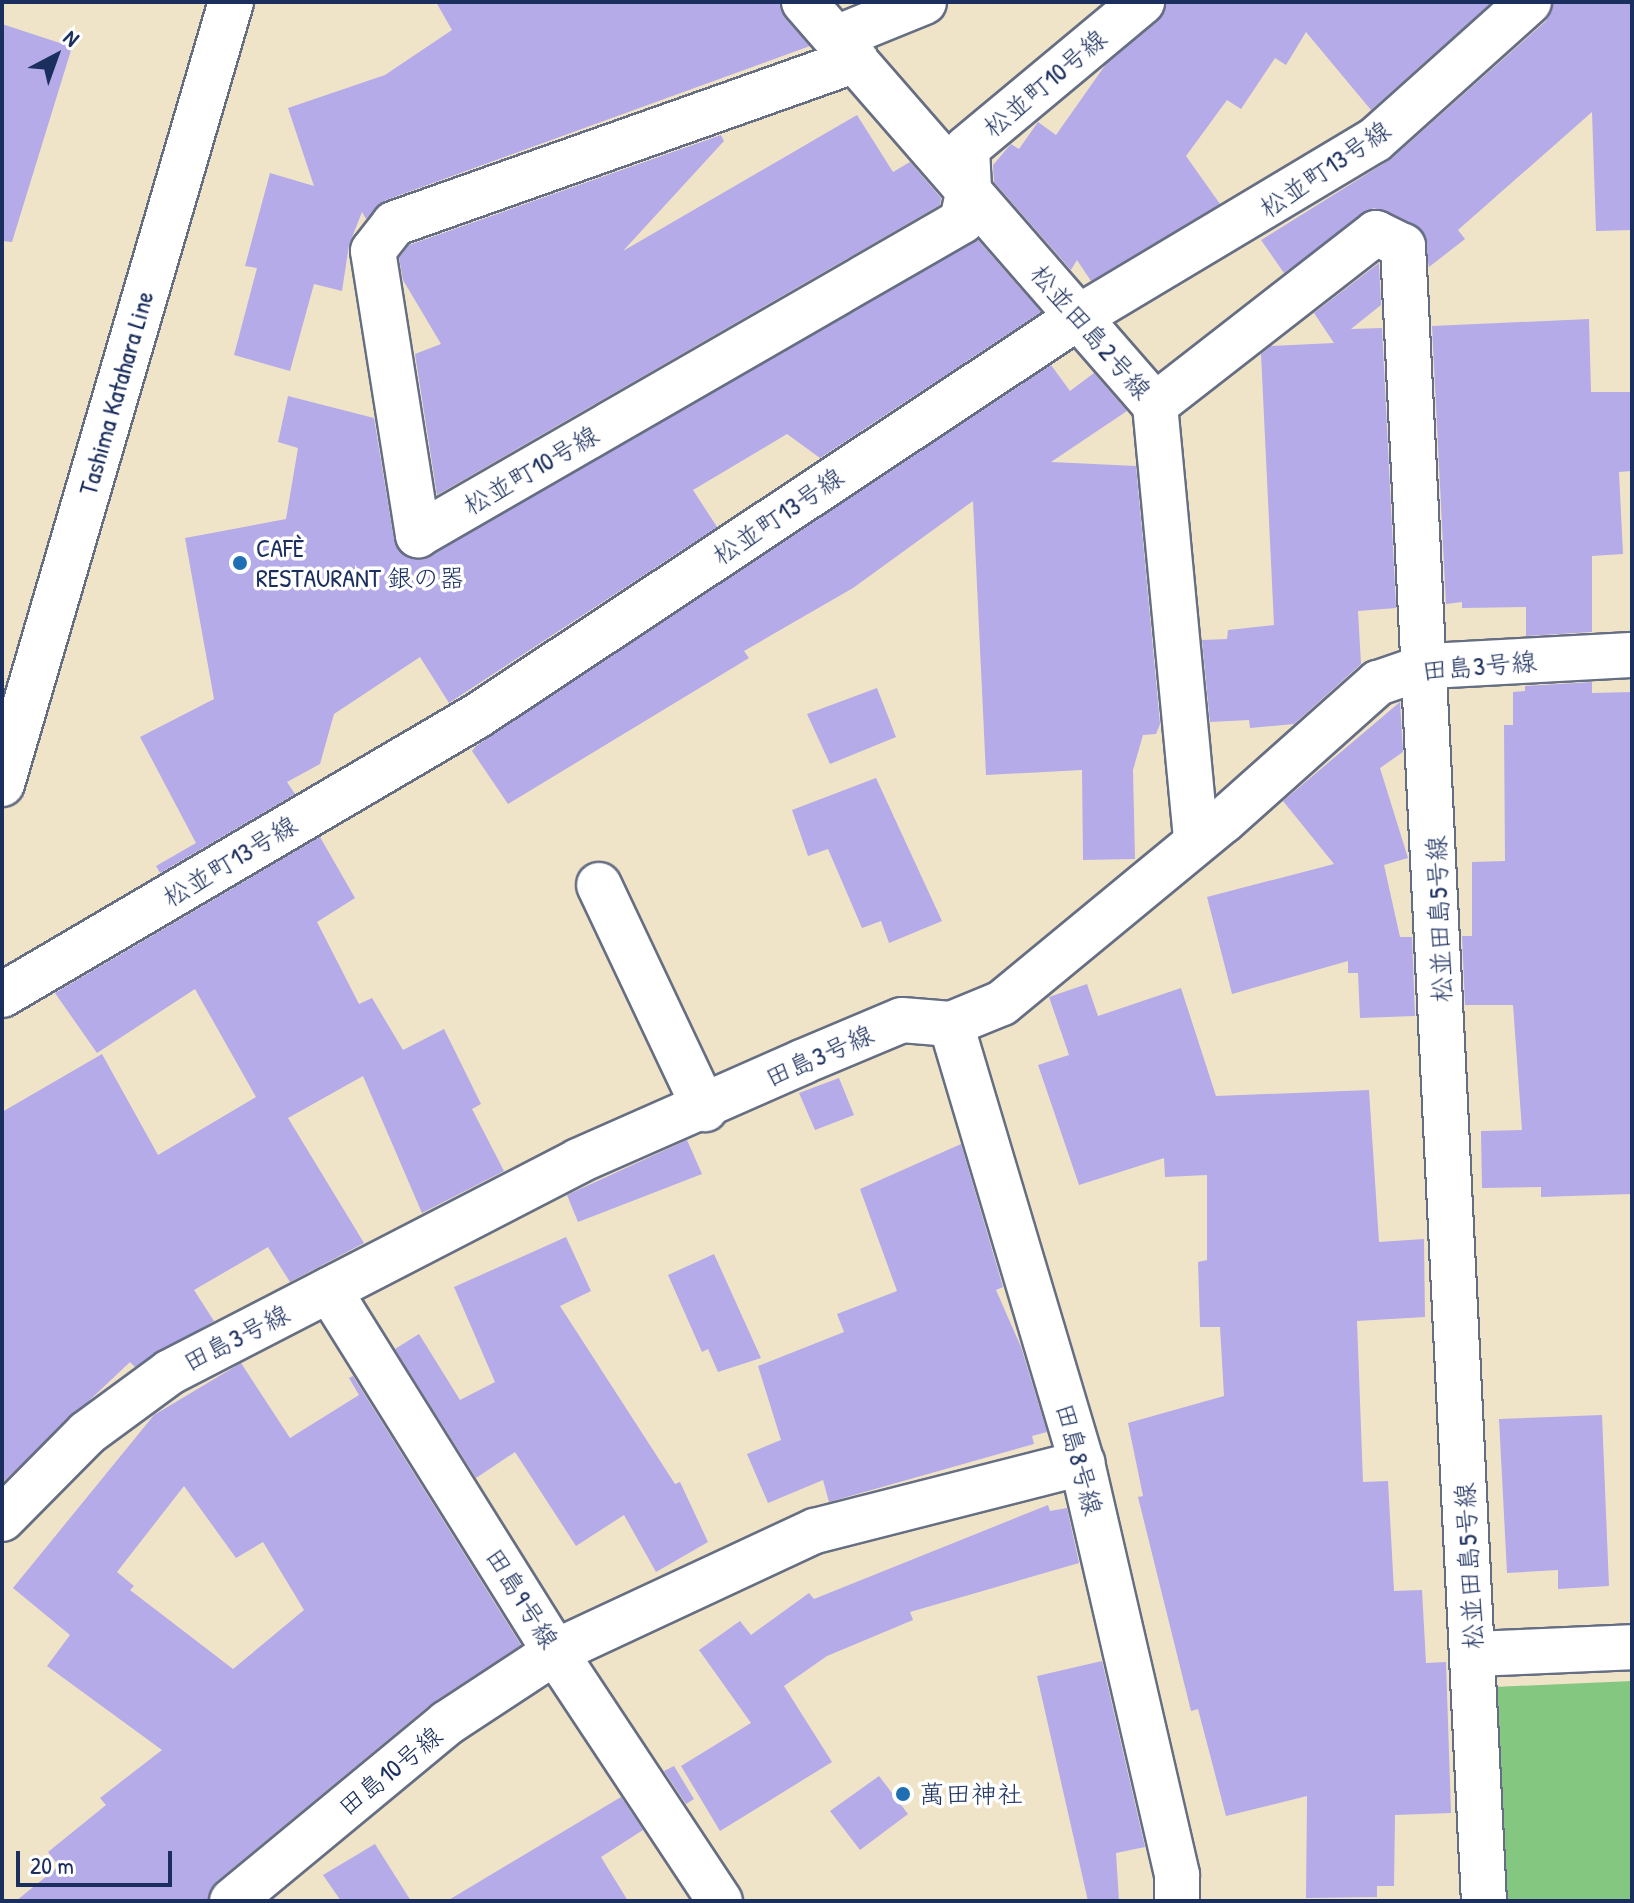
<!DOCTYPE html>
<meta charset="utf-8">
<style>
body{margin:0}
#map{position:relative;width:1634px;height:1903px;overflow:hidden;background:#f0e4c8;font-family:"Patrick Hand","Klee One",sans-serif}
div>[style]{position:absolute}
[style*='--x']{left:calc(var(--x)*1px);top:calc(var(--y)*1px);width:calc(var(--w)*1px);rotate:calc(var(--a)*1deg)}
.green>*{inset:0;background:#84c780}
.building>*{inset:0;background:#b4abe8}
.roads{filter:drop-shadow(2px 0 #666e83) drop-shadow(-2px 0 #666e83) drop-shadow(0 2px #666e83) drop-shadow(0 -2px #666e83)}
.minor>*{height:44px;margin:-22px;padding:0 22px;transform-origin:22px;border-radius:22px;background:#fff}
.secondary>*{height:44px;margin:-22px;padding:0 22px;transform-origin:22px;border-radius:22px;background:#fff}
.dots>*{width:22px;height:22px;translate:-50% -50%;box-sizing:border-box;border:4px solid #fff;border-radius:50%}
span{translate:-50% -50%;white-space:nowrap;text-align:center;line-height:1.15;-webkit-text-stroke:7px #fff;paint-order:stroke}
.street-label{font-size:26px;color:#1b2f5e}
.poi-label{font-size:26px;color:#1b2f5e}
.left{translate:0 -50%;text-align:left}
.frame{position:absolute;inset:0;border:4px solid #1b2f5e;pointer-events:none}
.north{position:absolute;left:16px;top:16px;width:80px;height:80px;-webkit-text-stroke:6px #fff;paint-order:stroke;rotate:41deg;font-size:22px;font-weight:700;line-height:32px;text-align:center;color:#1b2f5e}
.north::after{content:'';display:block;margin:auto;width:28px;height:36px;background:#1b2f5e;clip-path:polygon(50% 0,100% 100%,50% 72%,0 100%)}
.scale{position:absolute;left:16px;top:1851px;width:156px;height:36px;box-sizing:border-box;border:4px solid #1b2f5e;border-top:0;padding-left:10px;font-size:24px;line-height:28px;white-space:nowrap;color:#1b2f5e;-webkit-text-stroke:6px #fff;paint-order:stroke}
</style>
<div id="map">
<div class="green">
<i style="clip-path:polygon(1632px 1681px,1632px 1901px,1504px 1901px,1494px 1687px)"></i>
</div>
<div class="building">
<i style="clip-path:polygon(436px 2px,780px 2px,785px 18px,810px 46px,386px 200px,366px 219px,362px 212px,349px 245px,342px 291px,314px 284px,290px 371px,234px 355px,257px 268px,245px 266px,270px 173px,314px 186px,288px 108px,385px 75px,452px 30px)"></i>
<i style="clip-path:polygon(1166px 2px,1492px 2px,1371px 110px,1306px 32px,1286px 65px,1275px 58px,1241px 109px,1227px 100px,1186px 156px,1220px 204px,1091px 281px,1077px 260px,1071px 270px,994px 182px,993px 165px,1011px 144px,1019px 149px,1038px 122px,1056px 135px,1106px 64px,1158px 21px)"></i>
<i style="clip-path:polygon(1553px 2px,1632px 2px,1632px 230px,1596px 231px,1592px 112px,1458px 230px,1465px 239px,1429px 267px,1423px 232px,1374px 208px,1284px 273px,1261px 240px,1391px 159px,1546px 21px)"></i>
<i style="clip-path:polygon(2px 24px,72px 47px,12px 242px,2px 241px)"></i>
<i style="clip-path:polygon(857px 115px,893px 172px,910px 162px,941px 198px,940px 205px,437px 495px,415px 354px,441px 344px,403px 280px,399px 258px,409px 245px,721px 135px,724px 141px,623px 251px)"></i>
<i style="clip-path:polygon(978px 240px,1041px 312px,820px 458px,787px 434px,693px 490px,717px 527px,449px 703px,420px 657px,334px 714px,320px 764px,287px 782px,295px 794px,160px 873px,156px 866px,196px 843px,140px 737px,214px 699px,185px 538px,286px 519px,298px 448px,278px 442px,288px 396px,374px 418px,394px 540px,407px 557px,420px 560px)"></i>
<i style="clip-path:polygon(1379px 263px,1381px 305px,1351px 329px,1382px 328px,1396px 608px,1358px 611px,1361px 664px,1294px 724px,1250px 728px,1249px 720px,1210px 722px,1202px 640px,1227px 639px,1228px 630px,1274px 625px,1261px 354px,1271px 346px,1334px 343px,1314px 313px)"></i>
<i style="clip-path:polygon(1589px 319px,1591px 392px,1632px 392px,1632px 471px,1619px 472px,1623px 554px,1592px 556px,1592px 632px,1526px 636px,1526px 607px,1462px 608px,1462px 602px,1446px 604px,1432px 326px)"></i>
<i style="clip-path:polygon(1051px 365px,1070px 391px,1094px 373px,1127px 411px,1051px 462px,1136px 466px,1160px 724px,1156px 734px,1143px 735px,1133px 770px,1135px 859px,1083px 860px,1082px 770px,986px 775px,973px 501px,853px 588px,744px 651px,749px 658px,508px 804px,472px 751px,476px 746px)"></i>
<i style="clip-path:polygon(1592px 682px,1592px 693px,1632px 692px,1632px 1194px,1541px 1197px,1541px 1187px,1482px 1188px,1481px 1131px,1522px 1130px,1513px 1005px,1465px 1005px,1462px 936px,1472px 936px,1472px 862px,1505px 861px,1504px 725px,1513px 725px,1513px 692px,1525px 691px,1525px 686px)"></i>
<i style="clip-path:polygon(877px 688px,896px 737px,830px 764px,807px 714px)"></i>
<i style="clip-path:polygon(1400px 702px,1403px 752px,1380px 768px,1408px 858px,1384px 865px,1400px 937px,1412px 937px,1415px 1016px,1360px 1018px,1358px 973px,1348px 973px,1348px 961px,1232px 994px,1207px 897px,1334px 864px,1283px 801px)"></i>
<i style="clip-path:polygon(876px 778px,942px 921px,889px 943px,881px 921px,862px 928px,828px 849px,808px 856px,792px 810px)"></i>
<i style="clip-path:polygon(320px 837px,355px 898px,317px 922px,359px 1004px,372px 998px,403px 1050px,444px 1029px,481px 1104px,472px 1109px,504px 1171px,422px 1213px,363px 1076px,288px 1118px,364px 1243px,290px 1282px,268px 1247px,194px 1290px,214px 1321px,135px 1367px,130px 1362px,2px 1483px,2px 1112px,102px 1054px,158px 1155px,256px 1097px,195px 989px,97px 1053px,55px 993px)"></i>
<i style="clip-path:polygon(1087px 984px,1098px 1016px,1181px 988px,1216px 1096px,1369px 1090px,1379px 1242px,1424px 1239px,1425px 1317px,1357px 1321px,1363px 1482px,1388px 1481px,1394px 1591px,1422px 1590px,1426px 1663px,1446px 1662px,1451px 1813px,1395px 1815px,1394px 1886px,1377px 1886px,1377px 1897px,1306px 1898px,1307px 1796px,1226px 1816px,1198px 1709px,1191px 1711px,1138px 1497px,1143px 1496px,1128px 1423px,1224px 1396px,1220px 1327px,1200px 1327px,1198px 1262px,1207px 1260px,1207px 1175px,1165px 1177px,1164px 1158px,1079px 1185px,1038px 1065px,1069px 1055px,1049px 997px)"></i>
<i style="clip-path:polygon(839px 1078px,854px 1115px,815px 1130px,799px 1093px)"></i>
<i style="clip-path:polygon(687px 1140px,702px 1174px,578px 1222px,567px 1195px)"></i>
<i style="clip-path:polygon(961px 1144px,1003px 1287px,996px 1290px,1021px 1347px,1047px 1432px,1032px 1436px,1034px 1444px,829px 1502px,823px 1480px,768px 1503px,747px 1454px,781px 1440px,758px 1366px,844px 1332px,837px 1314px,897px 1291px,860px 1189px)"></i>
<i style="clip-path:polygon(566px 1237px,591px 1291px,560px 1306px,675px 1484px,680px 1482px,708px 1542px,656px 1572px,624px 1515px,576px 1546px,515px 1452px,476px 1478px,395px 1349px,419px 1334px,460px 1400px,495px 1382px,454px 1287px)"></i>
<i style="clip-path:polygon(714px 1254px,761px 1358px,718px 1372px,708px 1349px,702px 1352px,668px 1275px)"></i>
<i style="clip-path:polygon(evenodd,241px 1363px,290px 1438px,359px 1395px,349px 1378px,353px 1376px,521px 1645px,431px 1704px,216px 1882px,208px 1901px,16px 1901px,59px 1866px,48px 1852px,106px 1805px,100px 1798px,162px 1750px,47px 1666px,70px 1635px,13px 1588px,154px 1415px,241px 1363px,184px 1486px,236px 1558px,263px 1542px,304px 1610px,233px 1669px,130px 1590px,134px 1586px,117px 1572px,184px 1486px)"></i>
<i style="clip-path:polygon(1602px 1415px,1609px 1586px,1558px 1589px,1558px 1570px,1507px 1573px,1499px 1419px)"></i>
<i style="clip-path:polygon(1048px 1505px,1050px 1511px,1067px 1508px,1079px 1563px,910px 1612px,913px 1620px,827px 1656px,784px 1686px,832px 1762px,720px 1831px,681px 1766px,751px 1723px,699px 1650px,740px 1621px,751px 1635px,809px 1593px,814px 1599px)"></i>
<i style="clip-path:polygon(1102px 1661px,1145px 1847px,1116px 1853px,1119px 1901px,1088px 1901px,1037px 1676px)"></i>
<i style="clip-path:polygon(674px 1766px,694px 1799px,686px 1804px,664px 1771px)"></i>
<i style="clip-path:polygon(879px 1776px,908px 1814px,860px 1850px,830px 1811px)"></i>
<i style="clip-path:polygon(621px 1797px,643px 1830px,601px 1857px,628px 1901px,447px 1901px)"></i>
<i style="clip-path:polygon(375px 1844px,411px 1901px,341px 1901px,323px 1875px)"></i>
</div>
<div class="roads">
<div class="minor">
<i style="--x:804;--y:2;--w:534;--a:48.95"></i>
<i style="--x:1155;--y:405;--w:438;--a:84.6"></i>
<i style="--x:836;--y:38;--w:95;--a:-22.2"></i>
<i style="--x:856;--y:60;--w:490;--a:160.5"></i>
<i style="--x:394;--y:224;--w:34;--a:128"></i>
<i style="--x:373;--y:251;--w:288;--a:81"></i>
<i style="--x:418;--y:535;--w:628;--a:-29.99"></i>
<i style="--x:962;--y:221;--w:33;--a:-78"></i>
<i style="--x:969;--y:189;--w:41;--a:-92.8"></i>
<i style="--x:967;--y:148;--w:228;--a:-39.8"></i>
<i style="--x:1155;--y:405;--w:280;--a:-37.9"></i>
<i style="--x:1376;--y:233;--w:30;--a:26"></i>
<i style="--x:1403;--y:246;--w:1657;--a:87.2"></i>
<i style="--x:599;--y:885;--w:248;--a:64.7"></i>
<i style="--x:2;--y:995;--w:551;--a:-30.43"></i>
<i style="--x:477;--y:716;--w:720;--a:-33.56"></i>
<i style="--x:1077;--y:318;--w:347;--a:-30.9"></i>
<i style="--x:1375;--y:140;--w:207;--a:-41.9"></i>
<i style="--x:951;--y:1024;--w:458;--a:73.4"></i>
<i style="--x:1082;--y:1463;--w:423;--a:77"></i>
<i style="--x:1177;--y:1875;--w:26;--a:90"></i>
<i style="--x:329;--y:1290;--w:427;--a:58"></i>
<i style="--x:555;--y:1652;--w:299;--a:56.5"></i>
<i style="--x:2;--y:1519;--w:121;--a:-45.3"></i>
<i style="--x:87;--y:1433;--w:103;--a:-36.3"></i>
<i style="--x:170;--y:1372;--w:459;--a:-27.3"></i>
<i style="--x:578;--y:1161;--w:245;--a:-23.8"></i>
<i style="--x:802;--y:1062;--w:108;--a:-22.8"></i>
<i style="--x:902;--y:1020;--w:49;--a:4.7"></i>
<i style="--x:951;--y:1024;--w:55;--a:-22.4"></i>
<i style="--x:1002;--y:1003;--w:286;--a:-39.5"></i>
<i style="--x:1223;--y:821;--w:208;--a:-41.7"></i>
<i style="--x:1378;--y:683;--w:53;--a:-18.8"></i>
<i style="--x:1428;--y:666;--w:204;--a:-3.1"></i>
<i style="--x:1474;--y:1654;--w:158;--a:-2.5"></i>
<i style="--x:232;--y:1901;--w:279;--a:-39.6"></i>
<i style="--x:447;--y:1723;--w:129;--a:-33.3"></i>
<i style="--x:555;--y:1652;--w:287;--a:-25"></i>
<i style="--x:815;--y:1531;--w:276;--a:-14.3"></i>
</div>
<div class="secondary">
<i style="--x:2;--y:784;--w:815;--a:-73.68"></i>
</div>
</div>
<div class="dots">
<i style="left:240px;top:563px;background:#1f6fb2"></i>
<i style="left:903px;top:1794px;background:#1f6fb2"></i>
</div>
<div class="street-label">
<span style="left:1045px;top:83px;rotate:-40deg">松並町10号線</span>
<span style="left:1325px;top:169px;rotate:-34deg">松並町13号線</span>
<span style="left:1091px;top:332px;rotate:49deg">松並田島2号線</span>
<span style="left:116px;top:393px;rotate:-74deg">Tashima Katahara Line</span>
<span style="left:531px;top:470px;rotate:-30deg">松並町10号線</span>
<span style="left:778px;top:516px;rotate:-34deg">松並町13号線</span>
<span style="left:1479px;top:666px;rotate:-5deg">田島3号線</span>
<span style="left:230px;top:861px;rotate:-31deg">松並町13号線</span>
<span style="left:1439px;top:919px;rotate:-92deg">松並田島5号線</span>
<span style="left:819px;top:1056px;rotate:-24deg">田島3号線</span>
<span style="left:236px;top:1338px;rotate:-27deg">田島3号線</span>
<span style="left:1079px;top:1459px;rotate:75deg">田島8号線</span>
<span style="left:1469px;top:1566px;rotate:-93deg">松並田島5号線</span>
<span style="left:522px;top:1598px;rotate:58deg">田島9号線</span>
<span style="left:390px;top:1771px;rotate:-39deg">田島10号線</span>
</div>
<div class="poi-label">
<span class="left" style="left:256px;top:563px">CAFÈ<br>RESTAURANT 銀の器</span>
<span class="left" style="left:919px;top:1794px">萬田神社</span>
</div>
<div class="frame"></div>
<div class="north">N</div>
<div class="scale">20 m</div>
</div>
